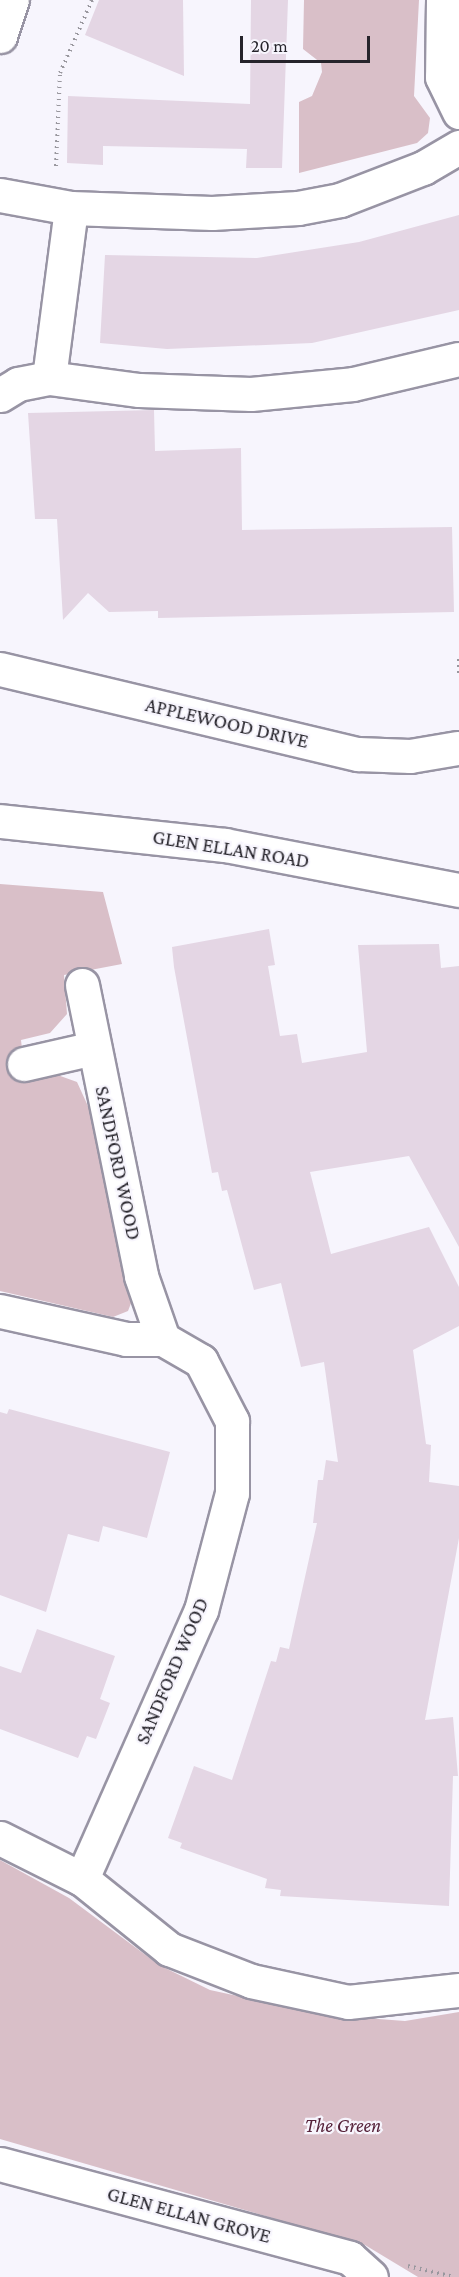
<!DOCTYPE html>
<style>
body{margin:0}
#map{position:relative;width:459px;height:2277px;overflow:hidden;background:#f7f5fd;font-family:"Crimson Pro",serif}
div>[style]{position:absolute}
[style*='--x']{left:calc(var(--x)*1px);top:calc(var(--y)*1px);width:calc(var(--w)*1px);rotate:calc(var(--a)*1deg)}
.green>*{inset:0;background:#d9bfc8}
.building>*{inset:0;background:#e4d6e4}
.path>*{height:4px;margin-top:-2px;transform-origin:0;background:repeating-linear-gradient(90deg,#99979e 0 1.5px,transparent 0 6px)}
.roads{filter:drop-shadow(2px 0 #9894a4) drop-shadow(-2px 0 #9894a4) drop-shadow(0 2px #9894a4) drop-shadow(0 -2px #9894a4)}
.minor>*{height:33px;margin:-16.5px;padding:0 16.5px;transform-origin:16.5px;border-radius:16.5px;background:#fff}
span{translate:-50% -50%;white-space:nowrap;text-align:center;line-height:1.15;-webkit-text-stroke:4.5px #f7f5fd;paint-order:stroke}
.street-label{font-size:20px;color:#26242b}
.park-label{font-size:20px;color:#56223a;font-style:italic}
.scale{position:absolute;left:240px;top:36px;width:130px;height:27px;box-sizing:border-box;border:3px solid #26242b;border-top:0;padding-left:8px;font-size:18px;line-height:21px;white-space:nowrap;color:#26242b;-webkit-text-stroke:4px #f7f5fd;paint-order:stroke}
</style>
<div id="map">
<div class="green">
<i style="clip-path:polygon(304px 0,419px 0,414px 96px,430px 118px,428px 133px,417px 143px,299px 173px,299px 102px,312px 96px,322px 72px,321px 63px,303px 49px)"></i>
<i style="clip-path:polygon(0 884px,103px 892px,122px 964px,64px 975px,67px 1014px,50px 1033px,21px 1040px,25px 1075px,52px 1073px,77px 1082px,92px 1115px,133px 1298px,128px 1311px,113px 1317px,0 1291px)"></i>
<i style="clip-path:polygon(0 1860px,69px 1898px,159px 1965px,210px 1990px,325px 2015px,405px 2021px,459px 2012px,459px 2277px,418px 2277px,365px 2245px,0 2139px)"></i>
</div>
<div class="building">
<i style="clip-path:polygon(99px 0,183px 0,184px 76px,85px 35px)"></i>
<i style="clip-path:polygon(251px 0,288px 0,282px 168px,246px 168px,247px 149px,103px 146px,103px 165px,67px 163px,68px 96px,250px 104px)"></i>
<i style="clip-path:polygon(459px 215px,459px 310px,312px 343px,167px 349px,100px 343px,105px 255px,257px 258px,359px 242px)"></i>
<i style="clip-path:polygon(154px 410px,155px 451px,241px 448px,242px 530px,452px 527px,454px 612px,158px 618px,158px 611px,109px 612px,88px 593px,63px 620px,57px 519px,35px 519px,28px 413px)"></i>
<i style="clip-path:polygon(269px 929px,275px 965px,268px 966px,280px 1036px,297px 1034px,302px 1063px,367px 1052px,358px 945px,439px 944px,441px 968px,459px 966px,459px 1247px,409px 1156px,310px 1172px,331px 1254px,429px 1227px,459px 1287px,459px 1326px,413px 1350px,426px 1444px,431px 1445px,429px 1482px,459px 1486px,459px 1538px,425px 1720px,453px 1717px,458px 1776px,453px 1776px,449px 1906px,280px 1896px,281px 1890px,265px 1888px,267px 1879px,180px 1848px,182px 1843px,168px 1838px,194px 1766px,232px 1780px,271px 1661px,276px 1662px,280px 1647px,289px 1649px,317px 1523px,313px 1523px,318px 1480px,323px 1480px,326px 1460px,338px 1462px,324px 1362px,301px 1367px,281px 1283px,254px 1290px,227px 1190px,222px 1191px,218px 1172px,212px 1173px,174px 967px,172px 947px)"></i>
<i style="clip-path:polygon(9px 1409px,170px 1452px,147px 1538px,103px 1526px,99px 1542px,68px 1534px,46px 1612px,0 1595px,0 1412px,7px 1414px)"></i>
<i style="clip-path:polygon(37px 1629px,115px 1656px,100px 1699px,110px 1703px,96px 1739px,87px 1736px,78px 1758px,0 1729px,0 1666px,21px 1673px)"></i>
</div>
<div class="path">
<i style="--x:56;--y:166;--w:93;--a:-87.5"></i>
<i style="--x:60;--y:73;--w:80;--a:-66.3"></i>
<i style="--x:459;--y:659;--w:18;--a:90"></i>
<i style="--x:408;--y:2266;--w:47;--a:13.4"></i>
</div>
<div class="roads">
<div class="minor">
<i style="--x:443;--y:0;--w:77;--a:90.7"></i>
<i style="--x:442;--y:77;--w:39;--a:64"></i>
<i style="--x:0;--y:36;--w:38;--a:-72"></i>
<i style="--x:0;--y:195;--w:72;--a:10.4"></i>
<i style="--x:71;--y:208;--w:141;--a:2"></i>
<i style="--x:212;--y:213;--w:86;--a:-3.3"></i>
<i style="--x:298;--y:208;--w:43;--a:-10.8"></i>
<i style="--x:340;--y:200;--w:89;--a:-21.1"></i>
<i style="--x:423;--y:168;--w:42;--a:-30.3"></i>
<i style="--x:49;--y:378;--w:171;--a:-82.6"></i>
<i style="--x:0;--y:395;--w:21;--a:-31"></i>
<i style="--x:18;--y:384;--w:32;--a:-11"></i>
<i style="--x:49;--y:378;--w:91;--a:7.6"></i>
<i style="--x:139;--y:390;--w:112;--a:2"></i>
<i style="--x:251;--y:394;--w:102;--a:-5.6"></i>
<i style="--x:353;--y:384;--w:109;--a:-13.3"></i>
<i style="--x:0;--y:669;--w:368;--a:13.4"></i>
<i style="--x:358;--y:754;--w:52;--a:2.2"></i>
<i style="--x:410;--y:756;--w:48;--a:-9.7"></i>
<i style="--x:0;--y:821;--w:226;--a:6.1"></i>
<i style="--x:225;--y:845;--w:238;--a:10.9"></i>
<i style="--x:82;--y:985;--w:297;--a:78.5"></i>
<i style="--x:141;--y:1276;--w:67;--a:70.8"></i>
<i style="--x:163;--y:1339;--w:44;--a:30.1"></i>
<i style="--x:201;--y:1361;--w:68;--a:62.7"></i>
<i style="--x:232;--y:1421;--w:72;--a:90"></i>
<i style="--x:232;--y:1493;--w:121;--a:104.8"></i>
<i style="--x:201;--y:1610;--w:294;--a:113.9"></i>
<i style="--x:24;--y:1064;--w:72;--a:-12.9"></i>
<i style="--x:0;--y:1311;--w:129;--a:12.5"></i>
<i style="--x:126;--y:1339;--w:37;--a:0"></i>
<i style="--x:0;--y:1838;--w:92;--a:26.6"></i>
<i style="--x:82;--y:1879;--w:112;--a:38.8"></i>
<i style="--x:169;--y:1949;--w:88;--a:21.3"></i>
<i style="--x:251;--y:1981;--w:99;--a:12.2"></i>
<i style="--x:348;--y:2002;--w:112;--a:-6.2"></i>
<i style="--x:0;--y:2164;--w:362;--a:15"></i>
<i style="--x:350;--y:2258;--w:28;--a:42"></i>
</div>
</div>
<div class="street-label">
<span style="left:227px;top:723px;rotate:13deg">APPLEWOOD DRIVE</span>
<span style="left:231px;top:849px;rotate:9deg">GLEN ELLAN ROAD</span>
<span style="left:118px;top:1163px;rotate:78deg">SANDFORD WOOD</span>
<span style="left:172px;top:1671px;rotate:-67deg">SANDFORD WOOD</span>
<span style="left:189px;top:2215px;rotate:15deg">GLEN ELLAN GROVE</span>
</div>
<div class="park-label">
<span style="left:343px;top:2125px">The Green</span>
</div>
<div class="scale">20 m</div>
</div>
